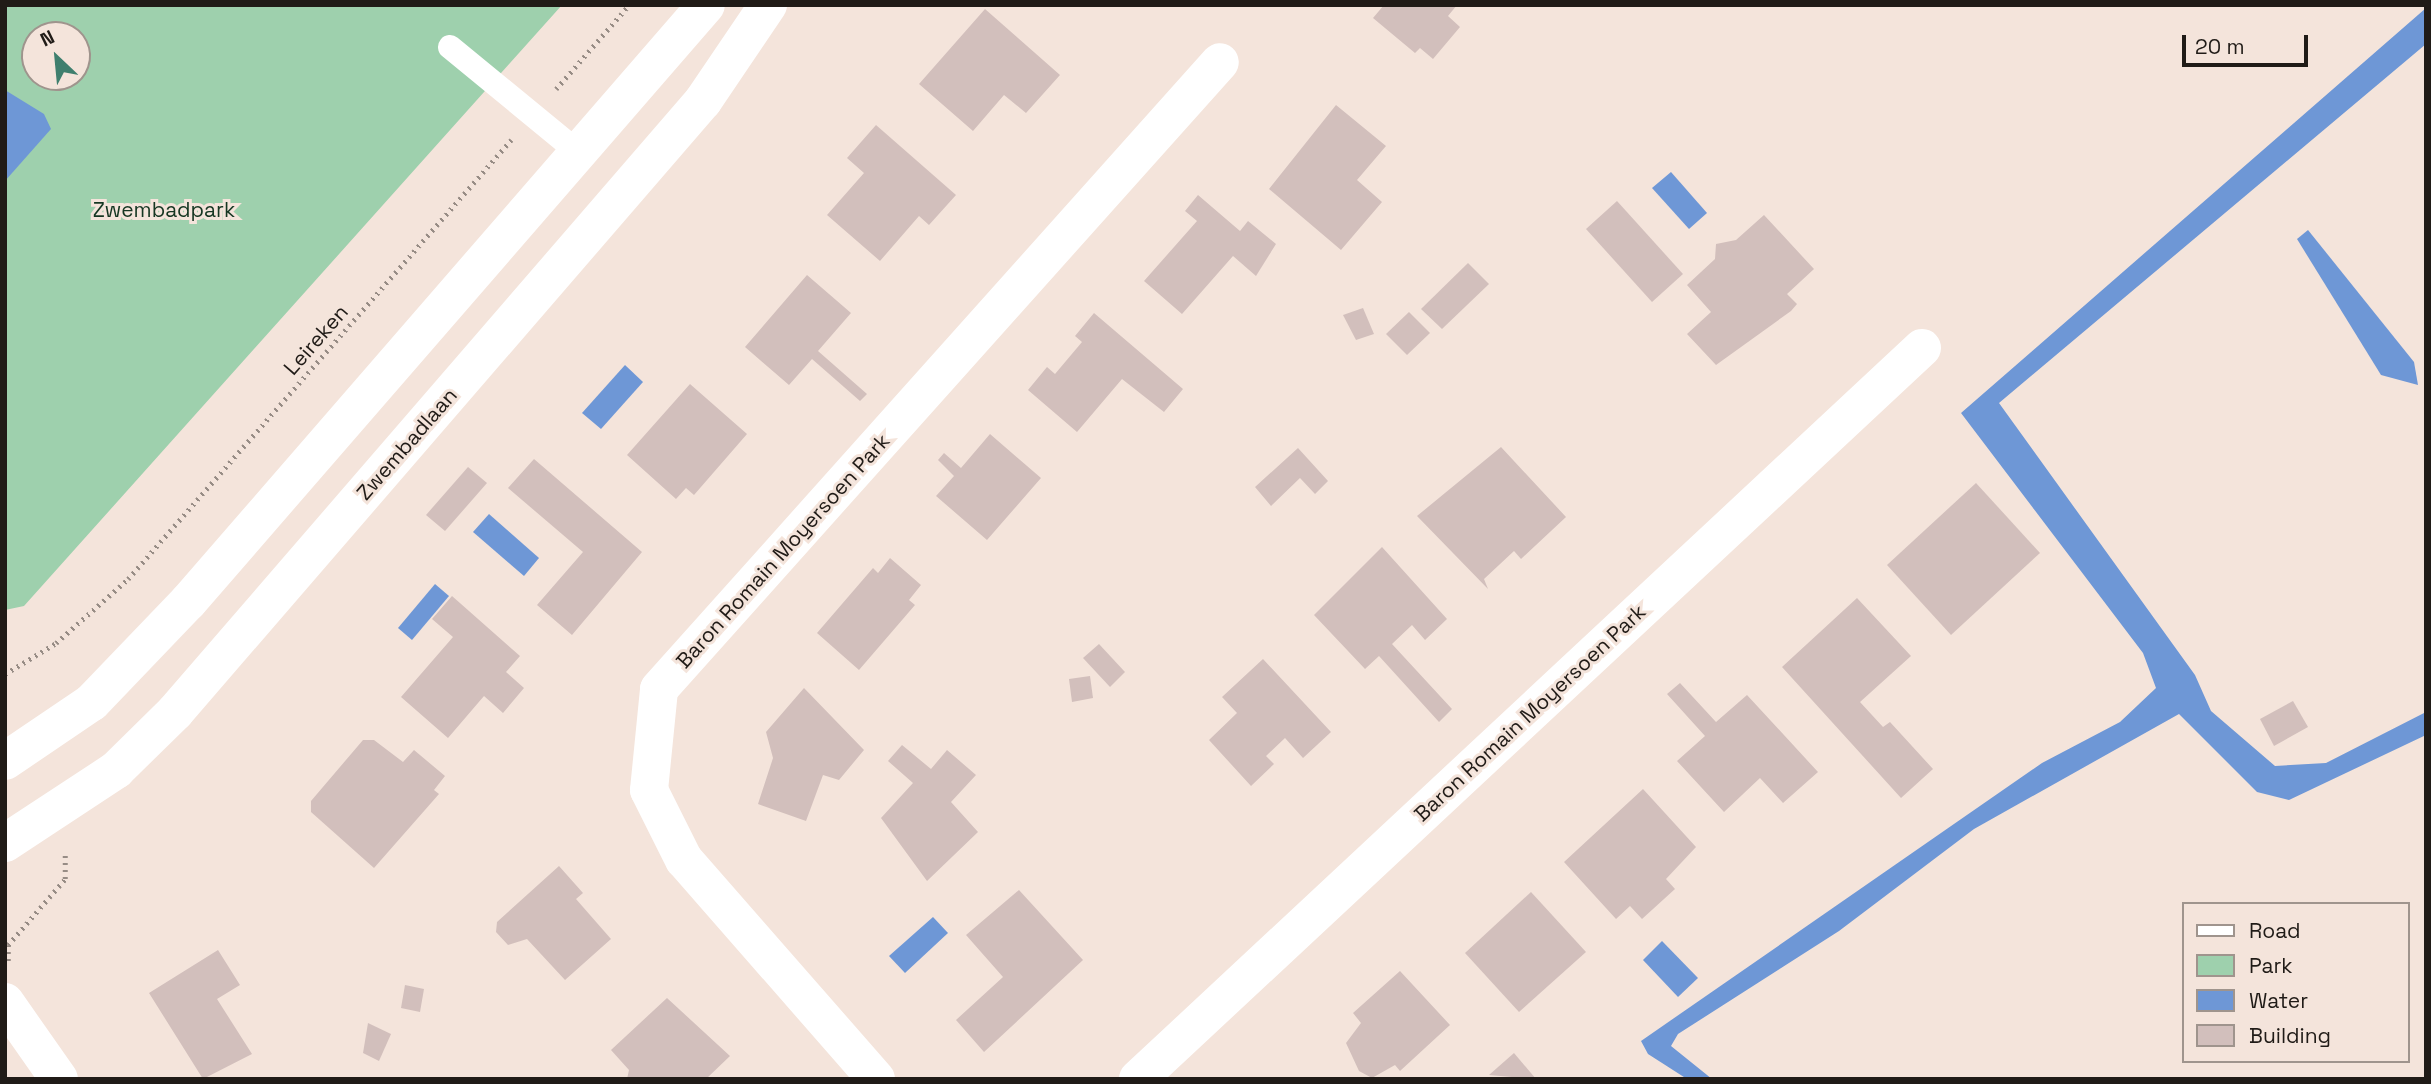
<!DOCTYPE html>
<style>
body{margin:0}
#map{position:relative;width:2431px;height:1084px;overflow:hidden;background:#f4e4db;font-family:"Space Grotesk",sans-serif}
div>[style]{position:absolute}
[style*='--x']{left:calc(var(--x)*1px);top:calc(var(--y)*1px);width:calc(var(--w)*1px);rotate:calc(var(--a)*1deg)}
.green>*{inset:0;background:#9ed0ad}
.water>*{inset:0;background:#6e97d6}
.building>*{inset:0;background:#d2bfbc}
.path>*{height:4.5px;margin-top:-2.25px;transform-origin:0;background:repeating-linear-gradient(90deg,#978c85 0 2px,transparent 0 7px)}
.service>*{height:24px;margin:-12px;padding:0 12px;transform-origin:12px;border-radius:12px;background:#fff}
.minor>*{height:38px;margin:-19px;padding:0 19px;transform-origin:19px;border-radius:19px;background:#fff}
.tertiary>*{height:38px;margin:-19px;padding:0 19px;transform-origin:19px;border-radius:19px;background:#fff}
.primary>*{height:38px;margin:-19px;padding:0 19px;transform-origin:19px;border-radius:19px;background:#fff}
span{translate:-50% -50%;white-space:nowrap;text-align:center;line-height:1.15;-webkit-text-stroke:6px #f4e4db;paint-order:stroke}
.park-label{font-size:21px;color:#153622}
.street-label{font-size:21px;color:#201b17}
.frame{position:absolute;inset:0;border:7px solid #201b17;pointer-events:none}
.legend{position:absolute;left:2182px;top:902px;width:228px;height:161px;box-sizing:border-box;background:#f4e4db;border:2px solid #9f948d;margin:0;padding:9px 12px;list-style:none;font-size:21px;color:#201b17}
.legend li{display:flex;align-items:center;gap:14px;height:35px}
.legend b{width:35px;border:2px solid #9f948d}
.north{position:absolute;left:21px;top:21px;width:70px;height:70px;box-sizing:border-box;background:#f4e4db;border:2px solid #9f948d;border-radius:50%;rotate:334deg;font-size:19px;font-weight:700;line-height:28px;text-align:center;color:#201b17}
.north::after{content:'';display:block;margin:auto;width:24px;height:32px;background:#3f7f6e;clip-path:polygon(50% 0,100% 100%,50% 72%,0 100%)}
.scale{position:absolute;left:2182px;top:35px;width:126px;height:32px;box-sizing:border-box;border:4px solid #201b17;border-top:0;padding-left:9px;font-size:21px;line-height:24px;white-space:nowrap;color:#201b17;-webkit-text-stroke:5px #f4e4db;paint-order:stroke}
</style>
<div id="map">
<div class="green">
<i style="clip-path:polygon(evenodd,5px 5px,562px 5px,24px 606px,5px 610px,5px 5px,35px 35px,77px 35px,77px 77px,35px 77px,35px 35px)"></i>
</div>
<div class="water">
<i style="clip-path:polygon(2426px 8px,2426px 44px,1999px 403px,2195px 675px,2211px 711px,2275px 766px,2326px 763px,2426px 712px,2426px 735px,2289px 800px,2257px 792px,2179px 714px,1974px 829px,1839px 931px,1678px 1034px,1671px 1046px,1712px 1079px,1687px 1079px,1648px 1054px,1641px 1041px,2042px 763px,2120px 722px,2156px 688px,2143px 653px,1961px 413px)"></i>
<i style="clip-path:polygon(5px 90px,44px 114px,51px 129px,5px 181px)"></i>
<i style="clip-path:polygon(1671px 172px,1707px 213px,1689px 229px,1652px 188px)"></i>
<i style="clip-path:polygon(2308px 230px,2414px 362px,2418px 385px,2381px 375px,2297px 239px)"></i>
<i style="clip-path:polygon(625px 365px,643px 382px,601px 429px,582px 413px)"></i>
<i style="clip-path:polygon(489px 514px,539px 558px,524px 576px,473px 532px)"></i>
<i style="clip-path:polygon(435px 584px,449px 596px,412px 640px,398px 628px)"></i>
<i style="clip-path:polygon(933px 917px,948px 933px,905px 973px,889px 956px)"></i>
<i style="clip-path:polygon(1662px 941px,1698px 978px,1678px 997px,1643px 960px)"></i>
</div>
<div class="building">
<i style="clip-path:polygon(1384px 5px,1457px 5px,1448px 16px,1460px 27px,1433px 59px,1420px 48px,1415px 53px,1373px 18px)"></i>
<i style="clip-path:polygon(985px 9px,1060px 75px,1026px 113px,1004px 95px,973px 131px,919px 84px)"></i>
<i style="clip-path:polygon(1336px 105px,1386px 146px,1357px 180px,1382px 202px,1341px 250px,1269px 189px)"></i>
<i style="clip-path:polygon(876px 125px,956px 195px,929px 225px,919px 216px,880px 261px,827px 215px,864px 173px,847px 158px)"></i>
<i style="clip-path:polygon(1198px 195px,1240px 231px,1248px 221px,1276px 244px,1256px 276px,1233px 256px,1182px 314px,1144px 281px,1197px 221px,1185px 211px)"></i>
<i style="clip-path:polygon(1617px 201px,1683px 274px,1652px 302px,1586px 229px)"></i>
<i style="clip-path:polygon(1764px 215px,1814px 269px,1787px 294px,1797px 304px,1791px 311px,1716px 365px,1687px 334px,1711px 312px,1687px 285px,1715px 259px,1716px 244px,1736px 240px)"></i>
<i style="clip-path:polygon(1468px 263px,1489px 284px,1442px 329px,1421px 309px)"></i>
<i style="clip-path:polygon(807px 275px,851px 313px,818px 351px,867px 394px,860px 401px,812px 359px,789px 385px,745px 347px)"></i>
<i style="clip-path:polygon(1363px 308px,1374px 334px,1356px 340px,1343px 315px)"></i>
<i style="clip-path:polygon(1409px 312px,1430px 333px,1407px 355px,1386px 334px)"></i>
<i style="clip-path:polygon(1094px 313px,1183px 389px,1164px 412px,1122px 379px,1077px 432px,1028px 390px,1047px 367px,1055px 374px,1082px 342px,1075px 336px)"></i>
<i style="clip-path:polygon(690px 384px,747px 434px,694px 495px,686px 488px,676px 499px,627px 455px)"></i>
<i style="clip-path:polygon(990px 434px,1041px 478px,987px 540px,936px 496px,954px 476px,938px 460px,944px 453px,961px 468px)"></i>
<i style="clip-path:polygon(1501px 447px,1566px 517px,1521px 559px,1514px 551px,1484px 579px,1488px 589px,1417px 516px)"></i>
<i style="clip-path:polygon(1298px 448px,1328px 481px,1315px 494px,1300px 478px,1271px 506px,1255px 487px)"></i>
<i style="clip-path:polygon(534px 459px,642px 552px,572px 635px,537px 605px,583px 552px,508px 488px)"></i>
<i style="clip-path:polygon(468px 467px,487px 483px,445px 531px,426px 515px)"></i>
<i style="clip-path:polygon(1976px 483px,2040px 553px,1951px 635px,1887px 565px)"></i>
<i style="clip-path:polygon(1382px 547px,1447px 619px,1425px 640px,1412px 625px,1392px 644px,1452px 709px,1439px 722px,1379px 656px,1365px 669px,1314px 615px)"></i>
<i style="clip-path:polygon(890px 558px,921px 585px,909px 600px,915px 605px,859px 670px,817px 633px,873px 568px,878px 573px)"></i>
<i style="clip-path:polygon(452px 596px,520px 656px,506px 672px,524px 688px,503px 713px,484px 696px,448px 738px,401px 697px,453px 637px,432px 619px)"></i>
<i style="clip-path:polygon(1857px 598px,1911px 656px,1860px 702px,1883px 727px,1890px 722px,1933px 769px,1901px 798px,1782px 667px)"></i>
<i style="clip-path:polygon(1099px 644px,1125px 672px,1110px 687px,1083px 658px)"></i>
<i style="clip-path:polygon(1263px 659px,1331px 732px,1303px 758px,1285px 738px,1266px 756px,1274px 764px,1251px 786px,1209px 740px,1237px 713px,1222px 697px)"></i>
<i style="clip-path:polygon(1090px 676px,1093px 698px,1072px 702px,1069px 679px)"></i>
<i style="clip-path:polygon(1680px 683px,1716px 722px,1747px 695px,1818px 772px,1783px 803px,1760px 778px,1724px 812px,1677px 761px,1705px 736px,1667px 694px)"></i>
<i style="clip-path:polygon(804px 688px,864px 750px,839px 780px,823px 775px,806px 821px,758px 804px,773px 758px,766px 732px)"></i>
<i style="clip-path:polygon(2293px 701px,2308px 727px,2274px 746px,2260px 719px)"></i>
<i style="clip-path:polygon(363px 740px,374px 740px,403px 762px,414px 750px,445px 776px,434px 790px,439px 794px,374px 868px,311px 812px,311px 801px)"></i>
<i style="clip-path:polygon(902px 745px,931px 769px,947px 750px,976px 775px,951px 802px,978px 832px,927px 881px,881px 818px,913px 783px,888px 761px)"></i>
<i style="clip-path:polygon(1643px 789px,1696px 847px,1666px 879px,1675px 889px,1642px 919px,1630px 906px,1616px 919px,1564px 862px)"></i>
<i style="clip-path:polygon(559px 866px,583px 893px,576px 899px,611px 939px,565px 980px,527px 939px,508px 945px,496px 932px,497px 922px)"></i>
<i style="clip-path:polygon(1019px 890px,1083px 960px,984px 1052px,956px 1020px,1003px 977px,966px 935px)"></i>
<i style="clip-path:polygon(1531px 892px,1586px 952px,1519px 1012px,1465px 953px)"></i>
<i style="clip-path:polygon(218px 950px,240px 985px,217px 999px,252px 1054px,203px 1079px,149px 993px)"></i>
<i style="clip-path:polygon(1400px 971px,1450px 1025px,1400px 1071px,1395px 1065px,1372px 1078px,1359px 1071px,1346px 1043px,1361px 1023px,1353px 1013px)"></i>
<i style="clip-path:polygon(405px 985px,424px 989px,420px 1012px,401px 1008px)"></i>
<i style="clip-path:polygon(667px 998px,730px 1056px,706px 1079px,627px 1079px,629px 1070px,611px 1050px)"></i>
<i style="clip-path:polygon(368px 1023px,391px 1034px,379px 1061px,363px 1053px)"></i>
<i style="clip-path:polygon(1514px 1053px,1536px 1079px,1489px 1075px)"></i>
</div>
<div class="path">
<i style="--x:556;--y:89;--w:111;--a:-49"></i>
<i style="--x:5;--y:674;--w:60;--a:-31.3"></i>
<i style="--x:56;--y:643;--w:96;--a:-41.6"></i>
<i style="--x:128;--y:579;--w:583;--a:-48.9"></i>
<i style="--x:8;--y:961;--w:16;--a:-90"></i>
<i style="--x:8;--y:945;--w:87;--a:-49.2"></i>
<i style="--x:65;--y:879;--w:27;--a:-90"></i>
</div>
<div class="service">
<i style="--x:450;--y:47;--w:166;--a:39.4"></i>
</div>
<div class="minor">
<i style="--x:876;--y:1079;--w:291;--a:-131.2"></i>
<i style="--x:684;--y:860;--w:78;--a:-116.6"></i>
<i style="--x:649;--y:790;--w:101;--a:-84.3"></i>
<i style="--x:659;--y:689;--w:841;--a:-48.18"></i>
<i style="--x:1138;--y:1079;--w:1072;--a:-43"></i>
</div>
<div class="tertiary">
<i style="--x:5;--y:761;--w:105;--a:-34.1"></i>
<i style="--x:92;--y:702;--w:139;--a:-46.2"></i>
<i style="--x:188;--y:602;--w:790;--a:-49.05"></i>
<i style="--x:5;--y:843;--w:133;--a:-33.3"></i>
<i style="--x:116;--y:770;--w:83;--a:-44.5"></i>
<i style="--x:175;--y:712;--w:808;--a:-49.17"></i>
<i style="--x:703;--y:101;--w:116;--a:-55.9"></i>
</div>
<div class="primary">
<i style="--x:5;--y:1002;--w:94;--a:55"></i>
</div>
<div class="park-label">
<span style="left:164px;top:210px">Zwembadpark</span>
</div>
<div class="street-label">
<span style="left:316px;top:340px;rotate:-49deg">Leireken</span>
<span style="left:407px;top:444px;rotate:-49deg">Zwembadlaan</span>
<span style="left:783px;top:551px;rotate:-48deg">Baron Romain Moyersoen Park</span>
<span style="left:1530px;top:713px;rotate:-43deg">Baron Romain Moyersoen Park</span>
</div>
<div class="frame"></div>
<ul class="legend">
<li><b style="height:9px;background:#fff"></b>Road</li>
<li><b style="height:19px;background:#9ed0ad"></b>Park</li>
<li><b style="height:19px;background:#6e97d6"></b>Water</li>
<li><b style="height:19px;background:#d2bfbc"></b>Building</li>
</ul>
<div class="north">N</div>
<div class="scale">20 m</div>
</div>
